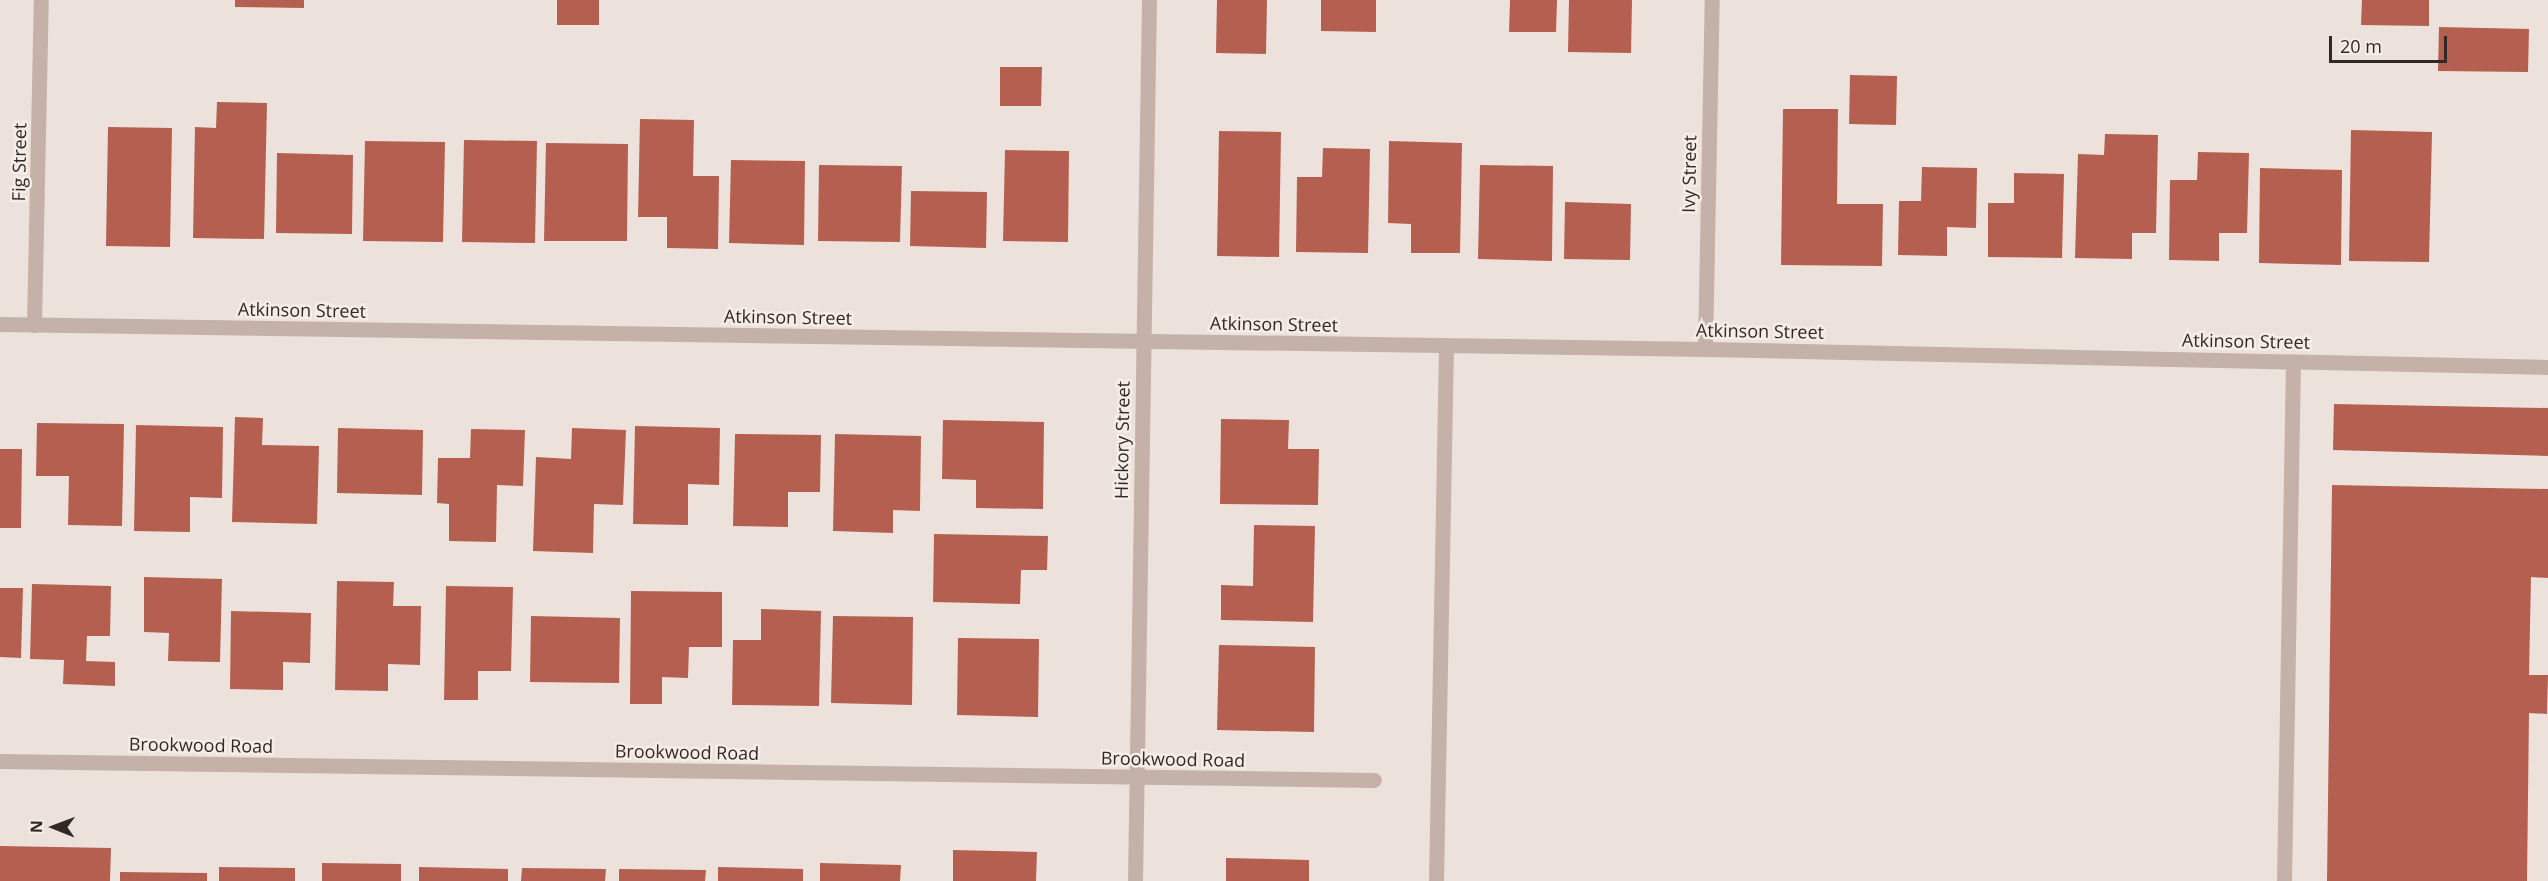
<!DOCTYPE html>
<style>
body{margin:0}
#map{position:relative;width:2548px;height:881px;overflow:hidden;background:#ede2db;font-family:"Open Sans",sans-serif}
div>[style]{position:absolute}
[style*='--x']{left:calc(var(--x)*1px);top:calc(var(--y)*1px);width:calc(var(--w)*1px);rotate:calc(var(--a)*1deg)}
.building>*{inset:0;background:#b55f51}
.minor>*{height:15px;margin:-7.5px;padding:0 7.5px;transform-origin:7.5px;border-radius:7.5px;background:#c4b2a8}
span{translate:-50% -50%;white-space:nowrap;text-align:center;line-height:1.15;-webkit-text-stroke:5px #f6ede6;paint-order:stroke}
.street-label{font-size:18px;color:#322927}
.north{position:absolute;left:24px;top:797px;width:60px;height:60px;-webkit-text-stroke:4px #f6ede6;paint-order:stroke;rotate:271deg;font-size:16px;font-weight:700;line-height:24px;text-align:center;color:#322927}
.north::after{content:'';display:block;margin:auto;width:21px;height:27px;background:#322927;clip-path:polygon(50% 0,100% 100%,50% 72%,0 100%)}
.scale{position:absolute;left:2329px;top:36px;width:118px;height:27px;box-sizing:border-box;border:3px solid #322927;border-top:0;padding-left:8px;font-size:18px;line-height:21px;white-space:nowrap;color:#322927;-webkit-text-stroke:4px #f6ede6;paint-order:stroke}
</style>
<div id="map">
<div class="building">
<i style="clip-path:polygon(235px 0,304px 0,304px 8px,235px 7px)"></i>
<i style="clip-path:polygon(557px 0,599px 0,599px 25px,557px 25px)"></i>
<i style="clip-path:polygon(1217px 0,1267px 0,1266px 54px,1216px 53px)"></i>
<i style="clip-path:polygon(1321px 0,1376px 0,1376px 32px,1321px 31px)"></i>
<i style="clip-path:polygon(1510px 0,1557px 0,1556px 32px,1509px 32px)"></i>
<i style="clip-path:polygon(1569px 0,1632px 0,1631px 53px,1568px 52px)"></i>
<i style="clip-path:polygon(2362px 0,2429px 0,2429px 26px,2361px 25px)"></i>
<i style="clip-path:polygon(2439px 27px,2529px 29px,2528px 72px,2438px 71px)"></i>
<i style="clip-path:polygon(1000px 67px,1042px 67px,1041px 106px,1000px 106px)"></i>
<i style="clip-path:polygon(1850px 75px,1897px 76px,1896px 125px,1849px 124px)"></i>
<i style="clip-path:polygon(217px 102px,267px 103px,264px 239px,193px 238px,195px 127px,216px 128px)"></i>
<i style="clip-path:polygon(1783px 109px,1838px 109px,1837px 204px,1883px 204px,1882px 266px,1781px 265px)"></i>
<i style="clip-path:polygon(640px 119px,694px 120px,693px 176px,719px 176px,718px 249px,667px 248px,667px 217px,638px 217px)"></i>
<i style="clip-path:polygon(108px 127px,172px 128px,170px 247px,106px 246px)"></i>
<i style="clip-path:polygon(2351px 130px,2432px 132px,2429px 262px,2349px 261px)"></i>
<i style="clip-path:polygon(1219px 131px,1281px 132px,1279px 257px,1217px 256px)"></i>
<i style="clip-path:polygon(2105px 134px,2158px 135px,2156px 233px,2132px 233px,2132px 259px,2075px 258px,2078px 154px,2104px 155px)"></i>
<i style="clip-path:polygon(464px 140px,537px 141px,535px 243px,462px 242px)"></i>
<i style="clip-path:polygon(365px 141px,445px 142px,443px 242px,363px 241px)"></i>
<i style="clip-path:polygon(1389px 141px,1462px 143px,1460px 253px,1411px 253px,1411px 224px,1388px 223px)"></i>
<i style="clip-path:polygon(546px 143px,628px 144px,627px 241px,544px 241px)"></i>
<i style="clip-path:polygon(1323px 148px,1370px 149px,1368px 253px,1296px 252px,1297px 177px,1322px 177px)"></i>
<i style="clip-path:polygon(1005px 150px,1069px 151px,1068px 242px,1003px 241px)"></i>
<i style="clip-path:polygon(2198px 152px,2249px 153px,2247px 233px,2219px 233px,2219px 261px,2169px 260px,2170px 180px,2197px 180px)"></i>
<i style="clip-path:polygon(277px 153px,353px 155px,352px 234px,276px 233px)"></i>
<i style="clip-path:polygon(731px 160px,805px 161px,804px 245px,729px 243px)"></i>
<i style="clip-path:polygon(819px 165px,902px 166px,900px 242px,818px 241px)"></i>
<i style="clip-path:polygon(1480px 165px,1553px 166px,1552px 261px,1478px 259px)"></i>
<i style="clip-path:polygon(1922px 167px,1977px 168px,1976px 228px,1947px 227px,1947px 256px,1898px 255px,1899px 201px,1921px 201px)"></i>
<i style="clip-path:polygon(2260px 168px,2342px 170px,2341px 265px,2259px 263px)"></i>
<i style="clip-path:polygon(2014px 173px,2064px 174px,2062px 258px,1988px 257px,1988px 203px,2014px 203px)"></i>
<i style="clip-path:polygon(911px 191px,987px 192px,986px 248px,910px 246px)"></i>
<i style="clip-path:polygon(1565px 202px,1631px 204px,1630px 260px,1564px 259px)"></i>
<i style="clip-path:polygon(2334px 404px,2548px 408px,2548px 456px,2333px 450px)"></i>
<i style="clip-path:polygon(235px 417px,263px 418px,262px 445px,319px 446px,317px 524px,232px 522px)"></i>
<i style="clip-path:polygon(1221px 419px,1289px 420px,1288px 449px,1319px 449px,1318px 505px,1220px 504px)"></i>
<i style="clip-path:polygon(943px 420px,1044px 422px,1043px 509px,976px 508px,976px 480px,942px 479px)"></i>
<i style="clip-path:polygon(37px 423px,124px 424px,122px 526px,68px 525px,69px 476px,36px 476px)"></i>
<i style="clip-path:polygon(136px 425px,223px 427px,222px 498px,190px 497px,190px 532px,134px 531px)"></i>
<i style="clip-path:polygon(635px 426px,720px 428px,719px 485px,688px 484px,688px 525px,633px 524px)"></i>
<i style="clip-path:polygon(338px 428px,423px 430px,422px 495px,337px 493px)"></i>
<i style="clip-path:polygon(572px 428px,626px 430px,623px 505px,594px 504px,593px 553px,533px 551px,536px 457px,571px 459px)"></i>
<i style="clip-path:polygon(471px 429px,525px 430px,523px 486px,497px 485px,496px 542px,449px 541px,449px 504px,437px 503px,438px 458px,470px 458px)"></i>
<i style="clip-path:polygon(735px 434px,821px 435px,820px 492px,788px 492px,788px 527px,733px 526px)"></i>
<i style="clip-path:polygon(835px 434px,921px 436px,920px 511px,893px 510px,893px 533px,833px 531px)"></i>
<i style="clip-path:polygon(0 449px,22px 449px,21px 528px,0 528px)"></i>
<i style="clip-path:polygon(2332px 485px,2548px 489px,2548px 578px,2531px 577px,2529px 675px,2548px 675px,2547px 714px,2529px 713px,2527px 881px,2327px 881px)"></i>
<i style="clip-path:polygon(1254px 525px,1315px 526px,1313px 622px,1221px 620px,1221px 585px,1253px 586px)"></i>
<i style="clip-path:polygon(934px 534px,1048px 536px,1047px 570px,1021px 570px,1020px 604px,933px 602px)"></i>
<i style="clip-path:polygon(144px 577px,222px 579px,220px 662px,168px 661px,169px 633px,144px 632px)"></i>
<i style="clip-path:polygon(337px 581px,394px 582px,393px 606px,421px 606px,420px 665px,388px 664px,388px 691px,335px 690px)"></i>
<i style="clip-path:polygon(32px 584px,111px 586px,110px 636px,87px 636px,86px 661px,115px 662px,115px 686px,63px 684px,64px 660px,30px 659px)"></i>
<i style="clip-path:polygon(446px 586px,513px 587px,511px 671px,478px 671px,478px 700px,444px 700px)"></i>
<i style="clip-path:polygon(0 588px,23px 588px,21px 658px,0 657px)"></i>
<i style="clip-path:polygon(631px 591px,722px 592px,722px 647px,689px 647px,688px 678px,662px 677px,662px 704px,630px 704px)"></i>
<i style="clip-path:polygon(761px 609px,821px 611px,819px 706px,732px 705px,733px 640px,761px 640px)"></i>
<i style="clip-path:polygon(231px 611px,311px 613px,310px 663px,283px 662px,283px 690px,230px 689px)"></i>
<i style="clip-path:polygon(531px 616px,620px 618px,619px 683px,530px 682px)"></i>
<i style="clip-path:polygon(833px 616px,913px 617px,912px 705px,831px 703px)"></i>
<i style="clip-path:polygon(958px 638px,1039px 639px,1038px 717px,957px 715px)"></i>
<i style="clip-path:polygon(1219px 645px,1315px 647px,1314px 732px,1217px 730px)"></i>
<i style="clip-path:polygon(0 846px,111px 848px,110px 881px,0 881px)"></i>
<i style="clip-path:polygon(953px 850px,1037px 852px,1036px 881px,953px 881px)"></i>
<i style="clip-path:polygon(1226px 858px,1309px 860px,1309px 881px,1226px 881px)"></i>
<i style="clip-path:polygon(322px 863px,401px 864px,401px 881px,322px 881px)"></i>
<i style="clip-path:polygon(820px 863px,901px 865px,900px 881px,820px 881px)"></i>
<i style="clip-path:polygon(219px 867px,295px 868px,295px 881px,219px 881px)"></i>
<i style="clip-path:polygon(419px 867px,508px 869px,508px 881px,419px 881px)"></i>
<i style="clip-path:polygon(718px 867px,803px 869px,803px 881px,718px 881px)"></i>
<i style="clip-path:polygon(522px 868px,606px 869px,605px 881px,521px 881px)"></i>
<i style="clip-path:polygon(619px 869px,706px 870px,705px 881px,619px 881px)"></i>
<i style="clip-path:polygon(120px 872px,207px 873px,207px 881px,120px 881px)"></i>
</div>
<div class="minor">
<i style="--x:0;--y:324;--w:1705;--a:0.84"></i>
<i style="--x:1705;--y:349;--w:843;--a:1.22"></i>
<i style="--x:34;--y:325;--w:325;--a:-88.8"></i>
<i style="--x:1705;--y:349;--w:349;--a:-88.9"></i>
<i style="--x:0;--y:761;--w:1374;--a:0.79"></i>
<i style="--x:1135;--y:881;--w:881;--a:-89.09"></i>
<i style="--x:1436;--y:881;--w:535;--a:-88.93"></i>
<i style="--x:2284;--y:881;--w:519;--a:-89.01"></i>
</div>
<div class="street-label">
<span style="left:19px;top:162px;rotate:-89deg">Fig Street</span>
<span style="left:1689px;top:174px;rotate:-89deg">Ivy Street</span>
<span style="left:302px;top:310px;rotate:1deg">Atkinson Street</span>
<span style="left:788px;top:317px;rotate:1deg">Atkinson Street</span>
<span style="left:1274px;top:324px;rotate:1deg">Atkinson Street</span>
<span style="left:1760px;top:331px;rotate:1deg">Atkinson Street</span>
<span style="left:2246px;top:341px;rotate:1deg">Atkinson Street</span>
<span style="left:1122px;top:440px;rotate:-89deg">Hickory Street</span>
<span style="left:201px;top:745px;rotate:1deg">Brookwood Road</span>
<span style="left:687px;top:752px;rotate:1deg">Brookwood Road</span>
<span style="left:1173px;top:759px;rotate:1deg">Brookwood Road</span>
</div>
<div class="north">N</div>
<div class="scale">20 m</div>
</div>
